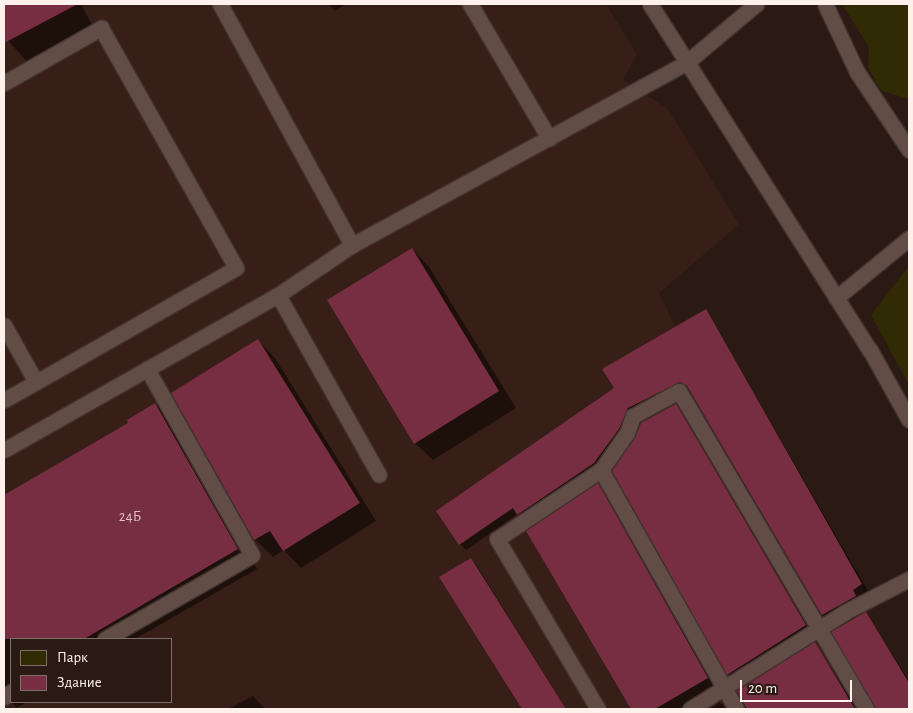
<!DOCTYPE html>
<meta charset="utf-8">
<style>
body{margin:0}
#map{position:relative;width:913px;height:713px;overflow:hidden;background:#2b1913;font-family:"Alegreya Sans",sans-serif}
div>[style]{position:absolute}
[style*='--x']{left:calc(var(--x)*1px);top:calc(var(--y)*1px);width:calc(var(--w)*1px);rotate:calc(var(--a)*1deg)}
.built>*{inset:0;background:#371e16}
.green>*{inset:0;background:#302b04}
.shadow>*{inset:0;background:#0007}
.building>*{inset:0;background:#782e42}
.roads{filter:drop-shadow(1px 0 #423331) drop-shadow(-1px 0 #423331) drop-shadow(0 1px #423331) drop-shadow(0 -1px #423331)}
.lane>*{height:15px;margin:-7.5px;padding:0 7.5px;transform-origin:7.5px;border-radius:7.5px;background:#624d46}
span{translate:-50% -50%;white-space:nowrap;text-align:center;line-height:1.15;-webkit-text-stroke:4.5px #2b1913;paint-order:stroke}
.number-label{font-size:15px;color:#dcc0c2}
.number-label span{-webkit-text-stroke-width:0}
.frame{position:absolute;inset:0;border:5px solid #fef1ec;pointer-events:none}
.legend{position:absolute;left:10px;top:638px;width:162px;height:65px;box-sizing:border-box;background:#2b1913;border:1px solid #7f6f6a;margin:0;padding:6px 9px;list-style:none;font-size:15px;color:#fef1ec}
.legend li{display:flex;align-items:center;gap:10px;height:25px}
.legend b{width:25px;border:1px solid #7f6f6a}
.scale{position:absolute;left:740px;top:680px;width:112px;height:22px;box-sizing:border-box;border:2px solid #fef1ec;border-top:0;padding-left:6px;font-size:15px;line-height:18px;white-space:nowrap;color:#fef1ec;-webkit-text-stroke:4px #2b1913;paint-order:stroke}
</style>
<div id="map">
<div class="built">
<i style="clip-path:polygon(evenodd,4px 4px,606px 4px,637px 54px,623px 80px,668px 109px,739px 224px,659px 293px,675px 326px,706px 309px,862px 584px,867px 613px,909px 683px,909px 709px,4px 709px,4px 4px,11px 639px,171px 639px,171px 702px,11px 702px,11px 639px)"></i>
</div>
<div class="green">
<i style="clip-path:polygon(842px 4px,909px 4px,909px 99px,882px 91px,876px 83px,868px 67px,869px 47px)"></i>
<i style="clip-path:polygon(909px 266px,909px 385px,871px 315px)"></i>
</div>
<div class="shadow">
<i style="clip-path:polygon(4px 4px,81px 4px,93px 27px,27px 62px,4px 36px)"></i>
<i style="clip-path:polygon(328px 4px,346px 4px,335px 11px)"></i>
<i style="clip-path:polygon(412px 249px,429px 267px,516px 408px,433px 460px,415px 443px)"></i>
<i style="clip-path:polygon(706px 311px,868px 591px,858px 596px,861px 602px,829px 621px,823px 615px,687px 387px,634px 414px,600px 469px,524px 520px,518px 514px,466px 550px,460px 544px,615px 389px)"></i>
<i style="clip-path:polygon(258px 341px,275px 358px,376px 521px,301px 568px,284px 550px,273px 557px,255px 539px,173px 393px)"></i>
<i style="clip-path:polygon(155px 404px,175px 424px,257px 569px,135px 639px,11px 639px,11px 702px,27px 702px,17px 708px,4px 695px,4px 498px,130px 423px)"></i>
<i style="clip-path:polygon(675px 405px,811px 632px,734px 680px,728px 674px)"></i>
<i style="clip-path:polygon(598px 485px,717px 691px,690px 709px,632px 709px,528px 531px)"></i>
<i style="clip-path:polygon(471px 559px,477px 566px,566px 709px,524px 709px,441px 577px)"></i>
<i style="clip-path:polygon(866px 613px,909px 681px,909px 709px,875px 709px)"></i>
<i style="clip-path:polygon(815px 643px,857px 709px,746px 709px,738px 691px)"></i>
<i style="clip-path:polygon(253px 696px,265px 709px,228px 709px)"></i>
<i style="clip-path:polygon(720px 702px,727px 709px,710px 709px)"></i>
</div>
<div class="building">
<i style="clip-path:polygon(4px 4px,78px 4px,4px 43px)"></i>
<i style="clip-path:polygon(412px 248px,499px 391px,414px 444px,327px 300px)"></i>
<i style="clip-path:polygon(706px 309px,862px 584px,853px 590px,856px 596px,822px 615px,687px 386px,680px 382px,628px 408px,619px 429px,594px 463px,517px 515px,513px 508px,459px 545px,436px 511px,614px 388px,602px 369px)"></i>
<i style="clip-path:polygon(258px 339px,360px 503px,283px 551px,270px 531px,254px 540px,171px 393px)"></i>
<i style="clip-path:polygon(155px 403px,238px 549px,84px 639px,4px 639px,4px 495px,128px 423px,127px 420px)"></i>
<i style="clip-path:polygon(676px 404px,806px 625px,727px 675px,612px 471px,635px 438px,641px 423px)"></i>
<i style="clip-path:polygon(598px 483px,708px 678px,655px 709px,631px 709px,526px 531px)"></i>
<i style="clip-path:polygon(471px 558px,566px 709px,522px 709px,439px 577px)"></i>
<i style="clip-path:polygon(866px 612px,909px 683px,909px 709px,875px 709px,831px 632px)"></i>
<i style="clip-path:polygon(815px 642px,855px 709px,747px 709px,737px 691px)"></i>
</div>
<div class="roads">
<div class="lane">
<i style="--x:220;--y:4;--w:275;--a:61.3"></i>
<i style="--x:470;--y:4;--w:156;--a:59.5"></i>
<i style="--x:650;--y:4;--w:410;--a:57.6"></i>
<i style="--x:870;--y:350;--w:80;--a:60.9"></i>
<i style="--x:825;--y:4;--w:75;--a:64.8"></i>
<i style="--x:857;--y:72;--w:94;--a:56.3"></i>
<i style="--x:4;--y:83;--w:112;--a:-29.6"></i>
<i style="--x:101;--y:28;--w:275;--a:60.6"></i>
<i style="--x:236;--y:268;--w:230;--a:150.3"></i>
<i style="--x:36;--y:382;--w:65;--a:-119.3"></i>
<i style="--x:278;--y:295;--w:206;--a:60.7"></i>
<i style="--x:836;--y:298;--w:94;--a:-39.4"></i>
<i style="--x:4;--y:400;--w:37;--a:-29"></i>
<i style="--x:4;--y:450;--w:315;--a:-29.5"></i>
<i style="--x:278;--y:295;--w:89;--a:-34"></i>
<i style="--x:352;--y:245;--w:380;--a:-28.6"></i>
<i style="--x:686;--y:63;--w:92;--a:-40.1"></i>
<i style="--x:601;--y:470;--w:45;--a:-54.9"></i>
<i style="--x:627;--y:433;--w:18;--a:-71"></i>
<i style="--x:633;--y:416;--w:52;--a:-28.5"></i>
<i style="--x:679;--y:391;--w:369;--a:59.5"></i>
<i style="--x:105;--y:639;--w:169;--a:-29.7"></i>
<i style="--x:252;--y:555;--w:214;--a:-119.4"></i>
<i style="--x:4;--y:697;--w:9;--a:-36"></i>
<i style="--x:598;--y:709;--w:198;--a:-120.7"></i>
<i style="--x:497;--y:539;--w:125;--a:-33.6"></i>
<i style="--x:601;--y:470;--w:274;--a:60.5"></i>
<i style="--x:690;--y:709;--w:183;--a:-32"></i>
<i style="--x:845;--y:612;--w:72;--a:-27.3"></i>
</div>
</div>
<div class="number-label">
<span style="left:130px;top:517px">24Б</span>
</div>
<div class="frame"></div>
<ul class="legend">
<li><b style="height:14px;background:#302b04"></b>Парк</li>
<li><b style="height:14px;background:#782e42"></b>Здание</li>
</ul>
<div class="scale">20 m</div>
</div>
